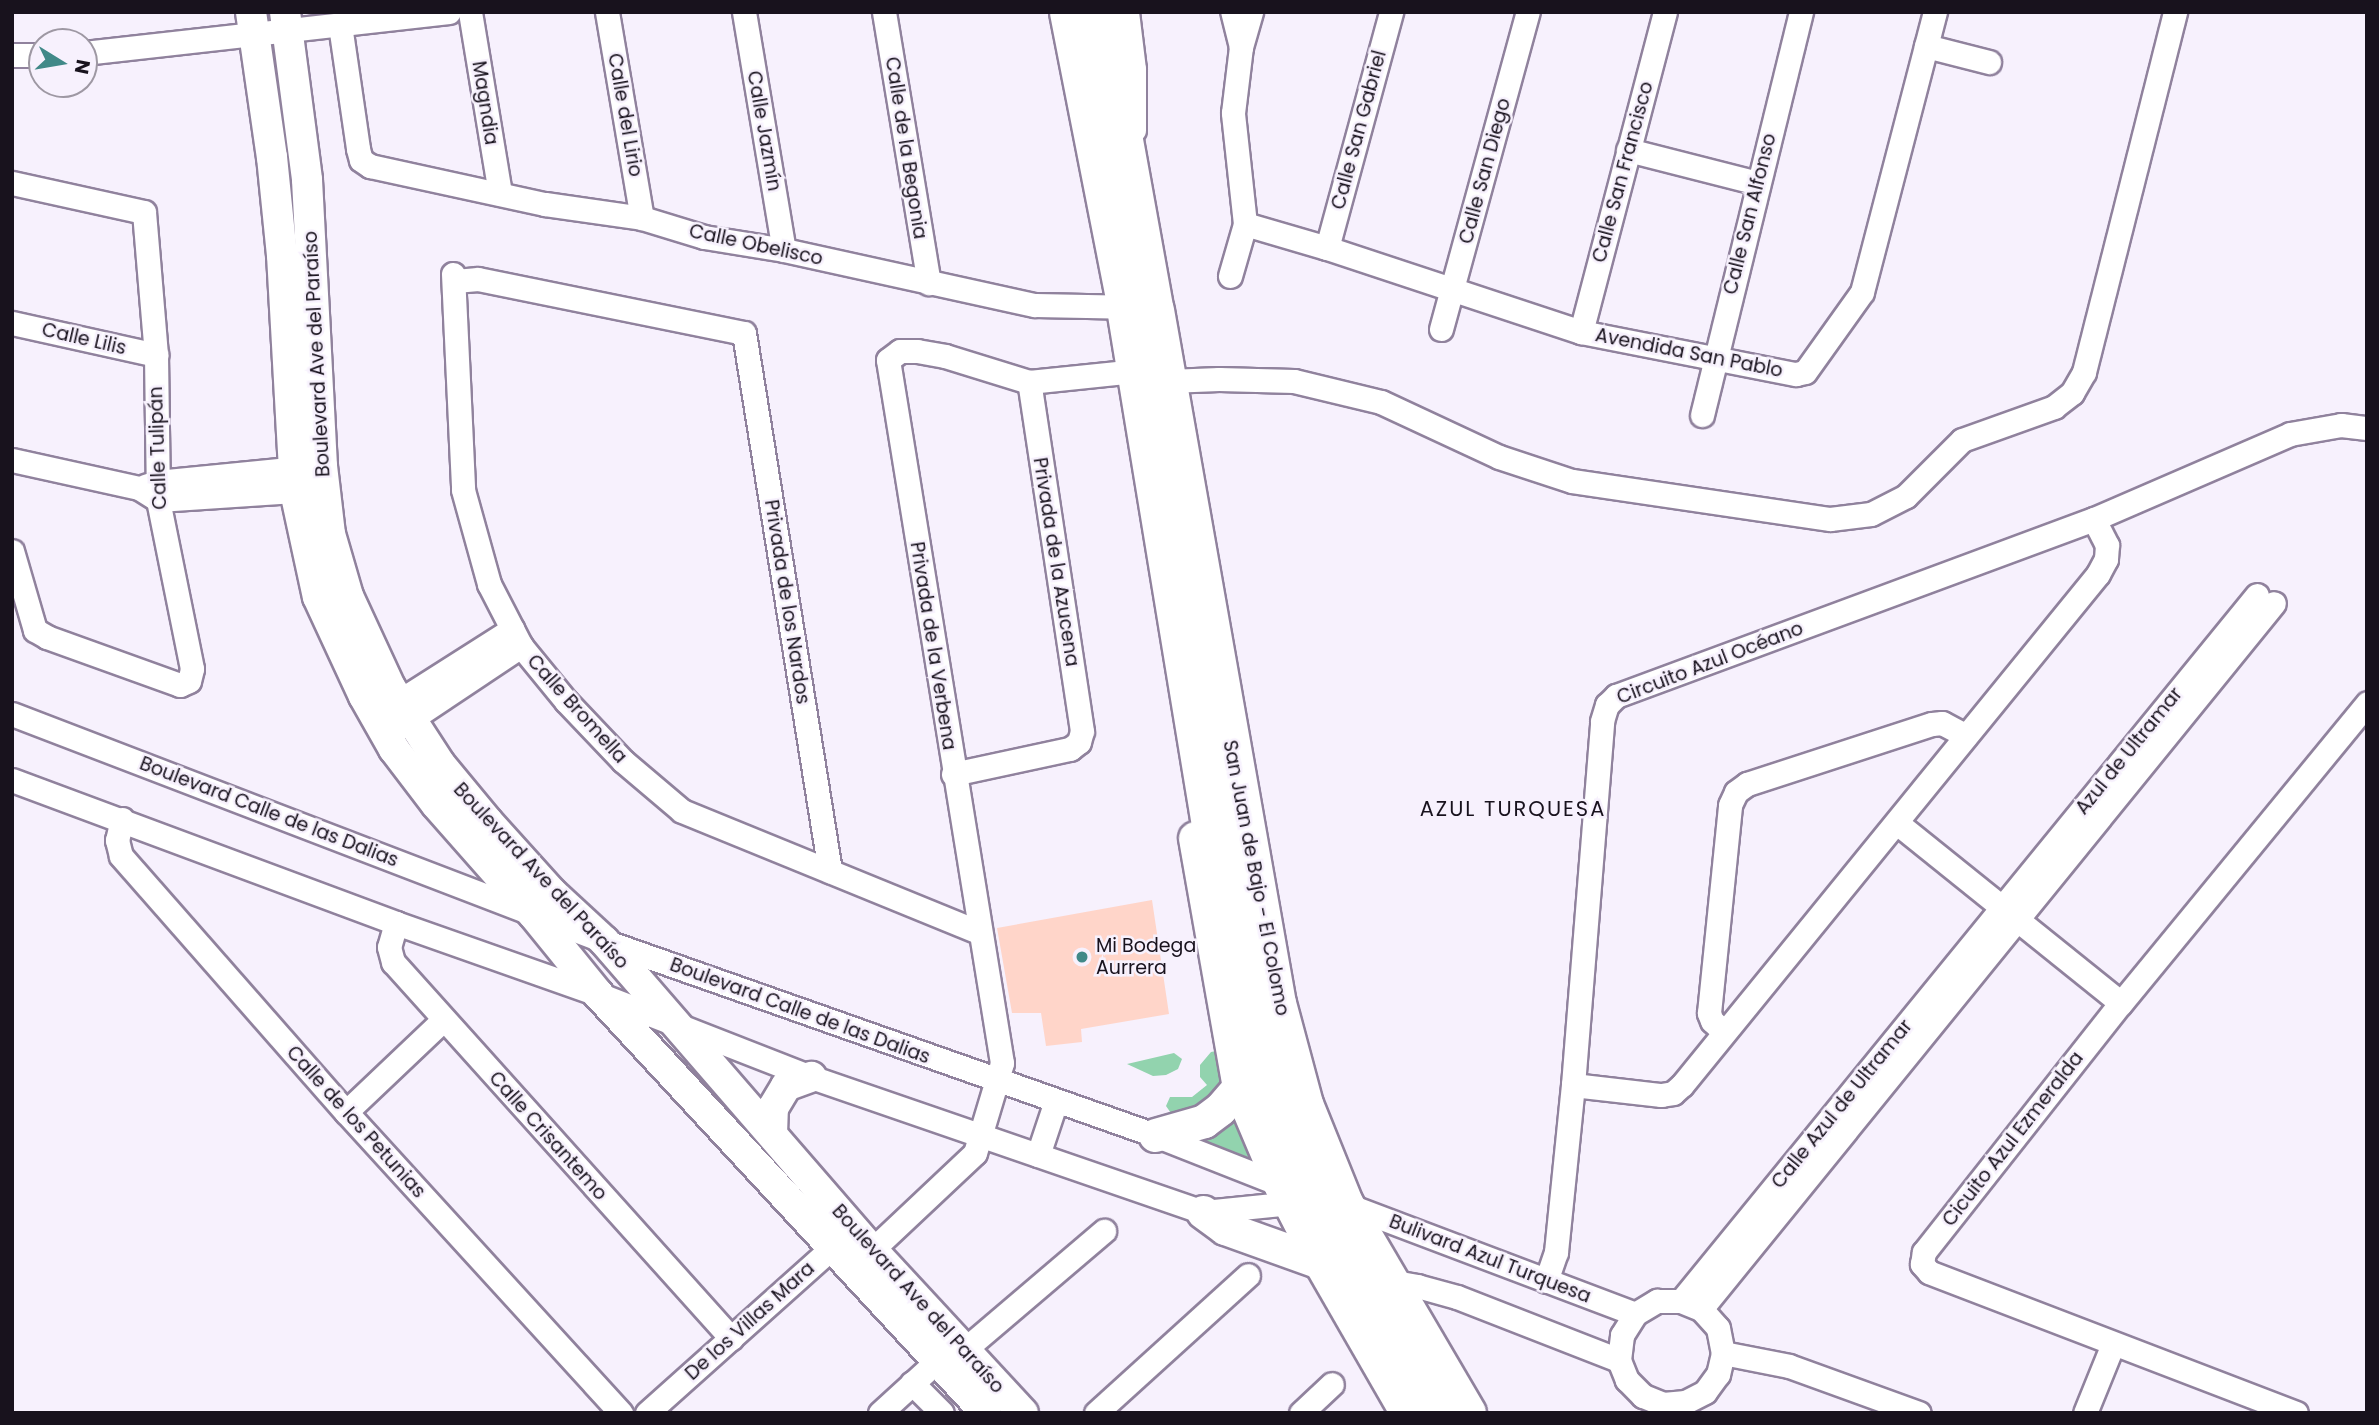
<!DOCTYPE html>
<meta charset="utf-8">
<style>
body{margin:0}
#map{position:relative;width:2379px;height:1425px;overflow:hidden;background:#f7f1fd;font-family:Poppins,sans-serif}
div>[style]{position:absolute}
[style*='--x']{left:calc(var(--x)*1px);top:calc(var(--y)*1px);width:calc(var(--w)*1px);rotate:calc(var(--a)*1deg)}
.green>*{inset:0;background:#92d3ae}
.building>*{inset:0;background:#ffd5c9}
.roads{filter:drop-shadow(2px 0 #90829d) drop-shadow(-2px 0 #90829d) drop-shadow(0 2px #90829d) drop-shadow(0 -2px #90829d)}
.minor>*{height:23px;margin:-11.5px;padding:0 11.5px;transform-origin:11.5px;border-radius:11.5px;background:#fff}
.tertiary>*{height:30px;margin:-15px;padding:0 15px;transform-origin:15px;border-radius:15px;background:#fff}
.secondary>*{height:33px;margin:-16.5px;padding:0 16.5px;transform-origin:16.5px;border-radius:16.5px;background:#fff}
.primary>*{height:37px;margin:-18.5px;padding:0 18.5px;transform-origin:18.5px;border-radius:18.5px;background:#fff}
.dots>*{width:19px;height:19px;translate:-50% -50%;box-sizing:border-box;border:4px solid #f7f1fd;border-radius:50%}
span{translate:-50% -50%;white-space:nowrap;text-align:center;line-height:1.15;-webkit-text-stroke:5px #f7f1fd;paint-order:stroke}
.street-label{font-size:19px;color:#18121d}
.poi-label{font-size:19px;color:#18121d}
.left{translate:0 -50%;text-align:left}
.neighbourhood-label{font-size:21px;color:#18121d;letter-spacing:2px}
.frame{position:absolute;inset:0;border:14px solid #18121d;pointer-events:none}
.north{position:absolute;left:28px;top:28px;width:70px;height:70px;box-sizing:border-box;background:#f7f1fd;border:2px solid #9e98a3;border-radius:50%;rotate:101deg;font-size:19px;font-weight:700;line-height:28px;text-align:center;color:#18121d}
.north::after{content:'';display:block;margin:auto;width:24px;height:32px;background:#418988;clip-path:polygon(50% 0,100% 100%,50% 72%,0 100%)}
</style>
<div id="map">
<div class="green">
<i style="clip-path:polygon(1226px 1049px,1219px 1099px,1173px 1116px,1166px 1106px,1170px 1097px,1192px 1097px,1207px 1085px,1200px 1077px,1200px 1065px,1211px 1052px)"></i>
<i style="clip-path:polygon(1174px 1053px,1182px 1059px,1178px 1069px,1166px 1075px,1153px 1076px,1127px 1064px)"></i>
<i style="clip-path:polygon(1233px 1104px,1255px 1164px,1186px 1138px)"></i>
</div>
<div class="building">
<i style="clip-path:polygon(1152px 900px,1169px 1014px,1081px 1029px,1082px 1042px,1046px 1046px,1041px 1013px,1012px 1013px,997px 928px)"></i>
</div>
<div class="roads">
<div class="minor">
<i style="--x:470;--y:12;--w:184;--a:80.6"></i>
<i style="--x:607;--y:12;--w:209;--a:80.4"></i>
<i style="--x:744;--y:12;--w:241;--a:80.5"></i>
<i style="--x:884;--y:12;--w:275;--a:80.6"></i>
<i style="--x:1127;--y:12;--w:57;--a:83"></i>
<i style="--x:1134;--y:69;--w:61;--a:90"></i>
<i style="--x:340;--y:25;--w:125;--a:81.7"></i>
<i style="--x:358;--y:149;--w:11;--a:75"></i>
<i style="--x:361;--y:160;--w:11;--a:34"></i>
<i style="--x:370;--y:166;--w:179;--a:12.3"></i>
<i style="--x:545;--y:204;--w:98;--a:8.2"></i>
<i style="--x:642;--y:218;--w:65;--a:17"></i>
<i style="--x:704;--y:237;--w:81;--a:9.2"></i>
<i style="--x:784;--y:250;--w:257;--a:12.4"></i>
<i style="--x:1035;--y:305;--w:103;--a:1.1"></i>
<i style="--x:1926;--y:46;--w:65;--a:14.3"></i>
<i style="--x:1241;--y:47;--w:36;--a:-74"></i>
<i style="--x:84;--y:53;--w:367;--a:-6.4"></i>
<i style="--x:12;--y:55;--w:30;--a:0"></i>
<i style="--x:1628;--y:150;--w:133;--a:14.3"></i>
<i style="--x:12;--y:183;--w:135;--a:12.4"></i>
<i style="--x:144;--y:212;--w:144;--a:85.2"></i>
<i style="--x:156;--y:355;--w:145;--a:89.2"></i>
<i style="--x:158;--y:500;--w:172;--a:78.6"></i>
<i style="--x:192;--y:669;--w:12;--a:104"></i>
<i style="--x:189;--y:681;--w:10;--a:156"></i>
<i style="--x:180;--y:685;--w:141;--a:-160.2"></i>
<i style="--x:47;--y:637;--w:14;--a:-150"></i>
<i style="--x:35;--y:630;--w:82;--a:-106.2"></i>
<i style="--x:1245;--y:224;--w:85;--a:16.3"></i>
<i style="--x:1327;--y:248;--w:268;--a:18.3"></i>
<i style="--x:1581;--y:332;--w:219;--a:11.1"></i>
<i style="--x:1796;--y:374;--w:9;--a:-13"></i>
<i style="--x:1805;--y:372;--w:98;--a:-54.5"></i>
<i style="--x:1862;--y:292;--w:289;--a:-75.4"></i>
<i style="--x:1327;--y:248;--w:245;--a:-74.8"></i>
<i style="--x:453;--y:274;--w:216;--a:87.3"></i>
<i style="--x:463;--y:490;--w:98;--a:74.5"></i>
<i style="--x:489;--y:584;--w:70;--a:62.7"></i>
<i style="--x:521;--y:646;--w:71;--a:50.7"></i>
<i style="--x:566;--y:701;--w:83;--a:46.5"></i>
<i style="--x:623;--y:761;--w:77;--a:40.3"></i>
<i style="--x:682;--y:811;--w:321;--a:22.2"></i>
<i style="--x:1230;--y:276;--w:54;--a:-73.9"></i>
<i style="--x:1245;--y:224;--w:112;--a:-96.2"></i>
<i style="--x:1233;--y:113;--w:66;--a:-83.1"></i>
<i style="--x:1241;--y:47;--w:36;--a:-104"></i>
<i style="--x:455;--y:281;--w:23;--a:-5"></i>
<i style="--x:478;--y:279;--w:271;--a:11.5"></i>
<i style="--x:744;--y:333;--w:545;--a:80.92"></i>
<i style="--x:12;--y:323;--w:148;--a:12.5"></i>
<i style="--x:1441;--y:329;--w:329;--a:-74.7"></i>
<i style="--x:1581;--y:332;--w:331;--a:-75.3"></i>
<i style="--x:1168;--y:381;--w:51;--a:-2.2"></i>
<i style="--x:1219;--y:379;--w:75;--a:1.5"></i>
<i style="--x:1294;--y:381;--w:89;--a:13.6"></i>
<i style="--x:1381;--y:402;--w:130;--a:25"></i>
<i style="--x:1499;--y:457;--w:77;--a:18.2"></i>
<i style="--x:1572;--y:481;--w:261;--a:8.4"></i>
<i style="--x:1830;--y:519;--w:41;--a:-7"></i>
<i style="--x:1871;--y:514;--w:39;--a:-27"></i>
<i style="--x:1906;--y:496;--w:79;--a:-45"></i>
<i style="--x:1962;--y:440;--w:98;--a:-19.7"></i>
<i style="--x:2054;--y:407;--w:23;--a:-38"></i>
<i style="--x:2072;--y:393;--w:24;--a:-60"></i>
<i style="--x:2084;--y:372;--w:371;--a:-75.8"></i>
<i style="--x:1702;--y:415;--w:415;--a:-76.2"></i>
<i style="--x:12;--y:460;--w:130;--a:12.4"></i>
<i style="--x:139;--y:488;--w:22;--a:32"></i>
<i style="--x:158;--y:500;--w:152;--a:-3.8"></i>
<i style="--x:145;--y:486;--w:13;--a:-18"></i>
<i style="--x:157;--y:482;--w:153;--a:-5.6"></i>
<i style="--x:385;--y:710;--w:151;--a:-32.5"></i>
<i style="--x:12;--y:714;--w:634;--a:20.98"></i>
<i style="--x:604;--y:941;--w:584;--a:19.4"></i>
<i style="--x:1155;--y:1135;--w:142;--a:21.5"></i>
<i style="--x:398;--y:728;--w:148;--a:-33.7"></i>
<i style="--x:953;--y:774;--w:120;--a:-12.1"></i>
<i style="--x:1070;--y:749;--w:11;--a:-38"></i>
<i style="--x:1079;--y:742;--w:11;--a:-75"></i>
<i style="--x:1082;--y:731;--w:353;--a:-98.6"></i>
<i style="--x:12;--y:780;--w:410;--a:20.4"></i>
<i style="--x:396;--y:923;--w:214;--a:19.4"></i>
<i style="--x:598;--y:994;--w:229;--a:21.3"></i>
<i style="--x:811;--y:1077;--w:415;--a:19"></i>
<i style="--x:1203;--y:1212;--w:99;--a:-5.8"></i>
<i style="--x:122;--y:819;--w:22;--a:103"></i>
<i style="--x:117;--y:840;--w:16;--a:76"></i>
<i style="--x:121;--y:856;--w:341;--a:48.7"></i>
<i style="--x:346;--y:1112;--w:408;--a:47.6"></i>
<i style="--x:1897;--y:823;--w:287;--a:38.8"></i>
<i style="--x:396;--y:923;--w:25;--a:106"></i>
<i style="--x:389;--y:947;--w:16;--a:75"></i>
<i style="--x:393;--y:962;--w:506;--a:48.05"></i>
<i style="--x:1724;--y:1032;--w:16;--a:-137"></i>
<i style="--x:1712;--y:1021;--w:9;--a:-111"></i>
<i style="--x:1709;--y:1013;--w:209;--a:-84.2"></i>
<i style="--x:1730;--y:805;--w:14;--a:-65"></i>
<i style="--x:1736;--y:792;--w:14;--a:-36"></i>
<i style="--x:1747;--y:784;--w:194;--a:-18"></i>
<i style="--x:1932;--y:724;--w:10;--a:-6"></i>
<i style="--x:1942;--y:723;--w:27;--a:28"></i>
<i style="--x:1573;--y:1085;--w:89;--a:6.5"></i>
<i style="--x:1661;--y:1095;--w:12;--a:-9"></i>
<i style="--x:1673;--y:1093;--w:12;--a:-42"></i>
<i style="--x:1682;--y:1085;--w:659;--a:-50.85"></i>
<i style="--x:2098;--y:574;--w:17;--a:-62"></i>
<i style="--x:2106;--y:559;--w:14;--a:-86"></i>
<i style="--x:2107;--y:545;--w:29;--a:-117"></i>
<i style="--x:346;--y:1112;--w:134;--a:-43.5"></i>
<i style="--x:1038;--y:1155;--w:57;--a:-71.6"></i>
<i style="--x:1342;--y:1203;--w:313;--a:20.7"></i>
<i style="--x:1635;--y:1314;--w:26;--a:-31"></i>
<i style="--x:1657;--y:1301;--w:24;--a:0"></i>
<i style="--x:1681;--y:1301;--w:22;--a:22"></i>
<i style="--x:1701;--y:1309;--w:25;--a:48"></i>
<i style="--x:1718;--y:1328;--w:25;--a:79"></i>
<i style="--x:1723;--y:1353;--w:22;--a:103"></i>
<i style="--x:1718;--y:1374;--w:22;--a:126"></i>
<i style="--x:1705;--y:1392;--w:22;--a:153"></i>
<i style="--x:1685;--y:1402;--w:22;--a:175"></i>
<i style="--x:1663;--y:1404;--w:22;--a:-158"></i>
<i style="--x:1643;--y:1396;--w:23;--a:-135"></i>
<i style="--x:1627;--y:1380;--w:22;--a:-112"></i>
<i style="--x:1619;--y:1360;--w:25;--a:-83"></i>
<i style="--x:1622;--y:1335;--w:25;--a:-58"></i>
<i style="--x:872;--y:1250;--w:141;--a:-43.3"></i>
<i style="--x:975;--y:1153;--w:94;--a:-73.3"></i>
<i style="--x:1002;--y:1063;--w:712;--a:-99.21"></i>
<i style="--x:888;--y:360;--w:15;--a:-37"></i>
<i style="--x:900;--y:351;--w:17;--a:0"></i>
<i style="--x:917;--y:351;--w:28;--a:10"></i>
<i style="--x:945;--y:356;--w:88;--a:17.2"></i>
<i style="--x:1029;--y:382;--w:118;--a:-5.9"></i>
<i style="--x:1383;--y:1280;--w:35;--a:10"></i>
<i style="--x:1417;--y:1286;--w:41;--a:15.4"></i>
<i style="--x:1457;--y:1297;--w:174;--a:21.3"></i>
<i style="--x:1546;--y:1281;--w:31;--a:-71"></i>
<i style="--x:1556;--y:1252;--w:168;--a:-84.2"></i>
<i style="--x:1573;--y:1085;--w:365;--a:-85.4"></i>
<i style="--x:1602;--y:721;--w:17;--a:-73"></i>
<i style="--x:1607;--y:705;--w:13;--a:-45"></i>
<i style="--x:1616;--y:696;--w:510;--a:-20.32"></i>
<i style="--x:2094;--y:519;--w:214;--a:-23.4"></i>
<i style="--x:2290;--y:434;--w:52;--a:-10"></i>
<i style="--x:2341;--y:425;--w:26;--a:7"></i>
<i style="--x:1681;--y:1301;--w:911;--a:-50.79"></i>
<i style="--x:1701;--y:1309;--w:909;--a:-50.94"></i>
<i style="--x:964;--y:1350;--w:184;--a:-40.4"></i>
<i style="--x:1723;--y:1353;--w:67;--a:11.1"></i>
<i style="--x:1789;--y:1366;--w:138;--a:19.9"></i>
<i style="--x:912;--y:1383;--w:42;--a:45"></i>
<i style="--x:647;--y:1413;--w:263;--a:-41.8"></i>
<i style="--x:880;--y:1413;--w:79;--a:-42.4"></i>
<i style="--x:1096;--y:1413;--w:205;--a:-42.2"></i>
<i style="--x:1301;--y:1413;--w:42;--a:-43.1"></i>
<i style="--x:2085;--y:1413;--w:74;--a:-67.9"></i>
<i style="--x:2296;--y:1413;--w:393;--a:-159"></i>
<i style="--x:1929;--y:1272;--w:11;--a:-131"></i>
<i style="--x:1922;--y:1264;--w:12;--a:-81"></i>
<i style="--x:1924;--y:1252;--w:318;--a:-51.7"></i>
<i style="--x:2121;--y:1003;--w:388;--a:-50.6"></i>
</div>
<div class="tertiary">
<i style="--x:251;--y:12;--w:147;--a:81.8"></i>
<i style="--x:272;--y:157;--w:99;--a:84.2"></i>
<i style="--x:282;--y:255;--w:236;--a:86.8"></i>
<i style="--x:295;--y:491;--w:108;--a:77.8"></i>
<i style="--x:318;--y:597;--w:109;--a:65.1"></i>
<i style="--x:364;--y:696;--w:61;--a:60.5"></i>
<i style="--x:394;--y:749;--w:69;--a:52.6"></i>
<i style="--x:436;--y:804;--w:147;--a:48.6"></i>
<i style="--x:533;--y:914;--w:103;--a:50.9"></i>
<i style="--x:598;--y:994;--w:571;--a:47.2"></i>
<i style="--x:285;--y:12;--w:169;--a:82.5"></i>
<i style="--x:307;--y:180;--w:286;--a:87"></i>
<i style="--x:322;--y:466;--w:68;--a:83.3"></i>
<i style="--x:330;--y:534;--w:65;--a:73.8"></i>
<i style="--x:348;--y:596;--w:100;--a:65.2"></i>
<i style="--x:390;--y:687;--w:92;--a:57"></i>
<i style="--x:440;--y:764;--w:75;--a:50.4"></i>
<i style="--x:488;--y:822;--w:96;--a:48"></i>
<i style="--x:552;--y:893;--w:71;--a:42.7"></i>
<i style="--x:604;--y:941;--w:409;--a:49.1"></i>
<i style="--x:872;--y:1250;--w:222;--a:47.2"></i>
<i style="--x:772;--y:1134;--w:26;--a:-88"></i>
<i style="--x:773;--y:1108;--w:26;--a:-59"></i>
<i style="--x:786;--y:1086;--w:27;--a:-20"></i>
</div>
<div class="secondary">
<i style="--x:1195;--y:838;--w:253;--a:80"></i>
<i style="--x:1239;--y:1087;--w:105;--a:67.1"></i>
<i style="--x:1280;--y:1184;--w:88;--a:62.9"></i>
<i style="--x:1320;--y:1262;--w:174;--a:60.1"></i>
<i style="--x:1155;--y:1135;--w:51;--a:-15.9"></i>
<i style="--x:1204;--y:1121;--w:20;--a:-37"></i>
<i style="--x:1220;--y:1109;--w:29;--a:-49"></i>
<i style="--x:1203;--y:1212;--w:27;--a:36"></i>
<i style="--x:1225;--y:1228;--w:101;--a:19.7"></i>
</div>
<div class="primary">
<i style="--x:1068;--y:12;--w:302;--a:78.9"></i>
<i style="--x:1101;--y:12;--w:299;--a:79.8"></i>
<i style="--x:1155;--y:310;--w:704;--a:80.02"></i>
<i style="--x:1277;--y:1003;--w:105;--a:75"></i>
<i style="--x:1304;--y:1104;--w:107;--a:68"></i>
<i style="--x:1344;--y:1203;--w:243;--a:59.6"></i>
<i style="--x:1126;--y:314;--w:554;--a:80.66"></i>
<i style="--x:1216;--y:861;--w:197;--a:77.7"></i>
<i style="--x:1258;--y:1053;--w:68;--a:72.1"></i>
<i style="--x:1279;--y:1118;--w:111;--a:66.2"></i>
<i style="--x:1324;--y:1220;--w:221;--a:60.8"></i>
</div>
</div>
<div class="dots">
<i style="left:1082px;top:957px;background:#418988"></i>
</div>
<div class="street-label">
<span style="left:485px;top:103px;rotate:81deg">Magndia</span>
<span style="left:625px;top:115px;rotate:80deg">Calle del Lirio</span>
<span style="left:1359px;top:130px;rotate:-75deg">Calle San Gabriel</span>
<span style="left:764px;top:131px;rotate:80deg">Calle Jazmín</span>
<span style="left:906px;top:148px;rotate:81deg">Calle de la Begonia</span>
<span style="left:1485px;top:171px;rotate:-75deg">Calle San Diego</span>
<span style="left:1623px;top:172px;rotate:-75deg">Calle San Francisco</span>
<span style="left:1750px;top:214px;rotate:-76deg">Calle San Alfonso</span>
<span style="left:756px;top:245px;rotate:12deg">Calle Obelisco</span>
<span style="left:84px;top:339px;rotate:13deg">Calle Lilis</span>
<span style="left:1689px;top:353px;rotate:11deg">Avendida San Pablo</span>
<span style="left:317px;top:354px;rotate:-93deg">Boulevard Ave del Paraíso</span>
<span style="left:158px;top:448px;rotate:-92deg">Calle Tulipán</span>
<span style="left:1056px;top:562px;rotate:81deg">Privada de la Azucena</span>
<span style="left:787px;top:602px;rotate:81deg">Privada de los Nardos</span>
<span style="left:933px;top:646px;rotate:81deg">Privada de la Verbena</span>
<span style="left:1710px;top:663px;rotate:-21deg">Circuito Azul Océano</span>
<span style="left:577px;top:709px;rotate:48deg">Calle Bromella</span>
<span style="left:2129px;top:751px;rotate:-51deg">Azul de Ultramar</span>
<span style="left:269px;top:812px;rotate:21deg">Boulevard Calle de las Dalias</span>
<span style="left:541px;top:876px;rotate:47deg">Boulevard Ave del Paraíso</span>
<span style="left:1256px;top:878px;rotate:79deg">San Juan de Bajo - El Colomo</span>
<span style="left:800px;top:1011px;rotate:20deg">Boulevard Calle de las Dalias</span>
<span style="left:1842px;top:1104px;rotate:-51deg">Calle Azul de Ultramar</span>
<span style="left:356px;top:1122px;rotate:48deg">Calle de los Petunias</span>
<span style="left:548px;top:1136px;rotate:48deg">Calle Crisantemo</span>
<span style="left:2013px;top:1139px;rotate:-52deg">Cicuito Azul Ezmeralda</span>
<span style="left:1490px;top:1259px;rotate:21deg">Bulivard Azul Turquesa</span>
<span style="left:918px;top:1299px;rotate:48deg">Boulevard Ave del Paraíso</span>
<span style="left:750px;top:1321px;rotate:-42deg">De los Villas Mara</span>
</div>
<div class="poi-label">
<span class="left" style="left:1096px;top:957px">Mi Bodega<br>Aurrera</span>
</div>
<div class="neighbourhood-label">
<span style="left:1513px;top:809px">AZUL TURQUESA</span>
</div>
<div class="frame"></div>
<div class="north">N</div>
</div>
